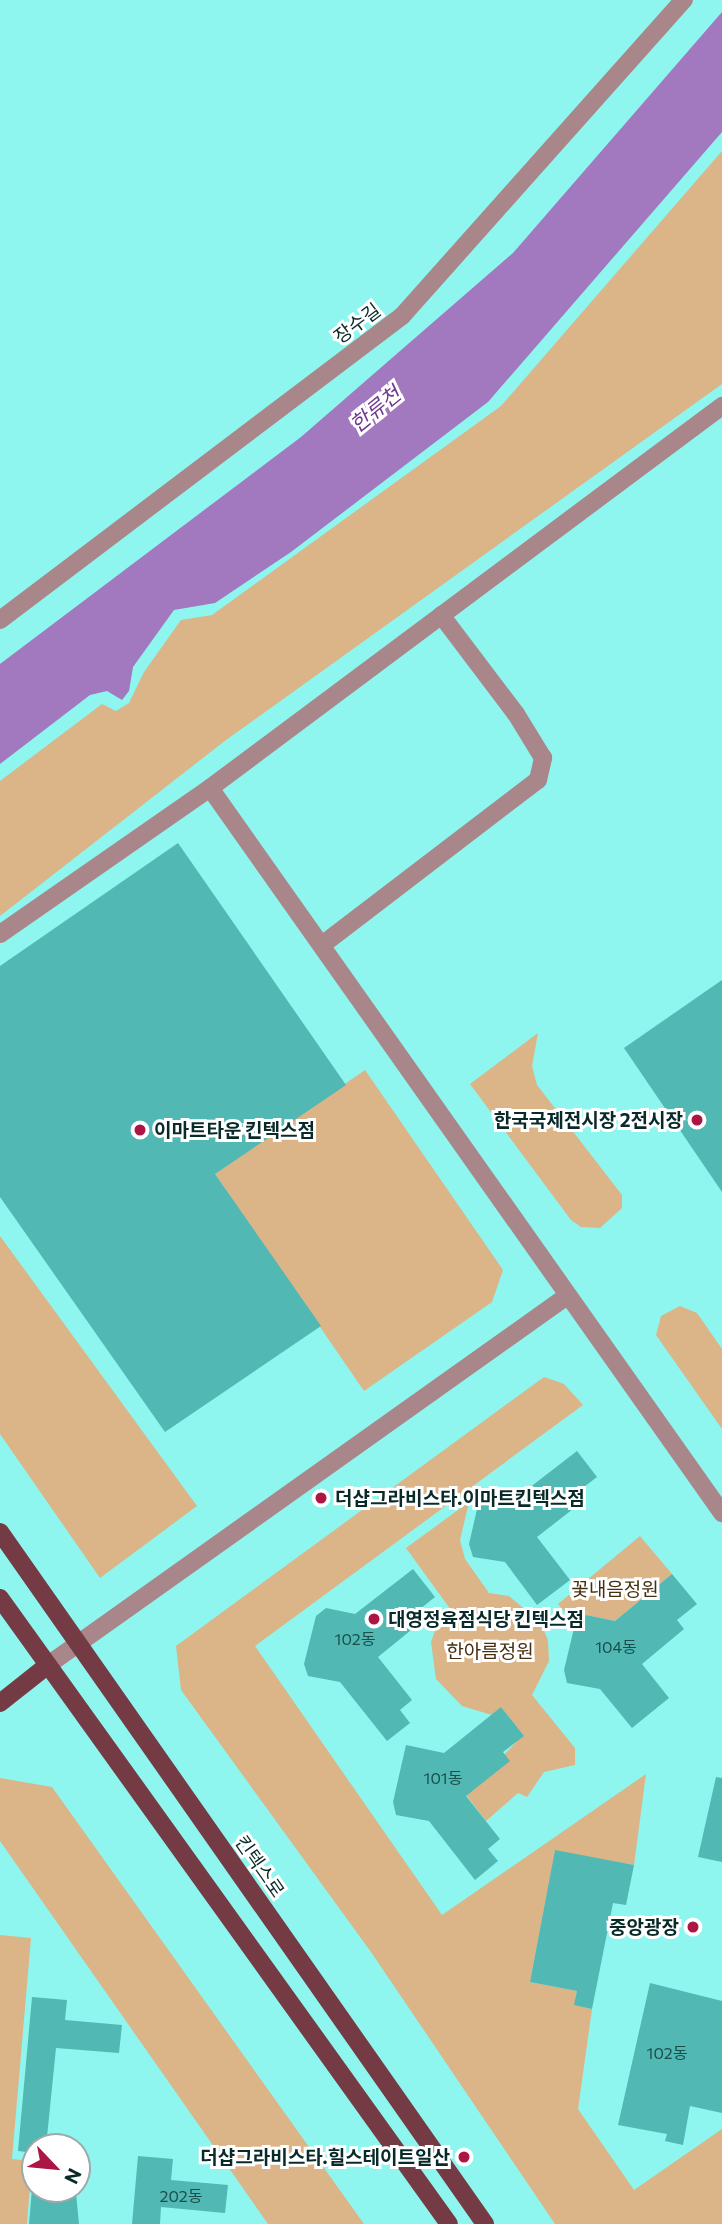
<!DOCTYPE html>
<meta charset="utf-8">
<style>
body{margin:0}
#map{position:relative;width:722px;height:2224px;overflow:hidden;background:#8ff5ef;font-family:Commissioner,"Noto Sans KR",sans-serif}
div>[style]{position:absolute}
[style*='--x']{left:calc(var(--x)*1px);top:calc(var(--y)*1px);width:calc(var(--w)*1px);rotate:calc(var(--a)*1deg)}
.green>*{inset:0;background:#dbb487}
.water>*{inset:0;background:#a278bf}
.building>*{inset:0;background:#51b8b4}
.minor>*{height:18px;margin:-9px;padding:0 9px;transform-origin:9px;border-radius:9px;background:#a98689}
.major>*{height:18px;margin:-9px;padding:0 9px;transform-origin:9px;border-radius:9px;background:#753b44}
.dots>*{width:19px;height:19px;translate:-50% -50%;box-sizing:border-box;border:4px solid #fff;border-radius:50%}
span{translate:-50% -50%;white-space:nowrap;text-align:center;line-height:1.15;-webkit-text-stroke:6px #fff;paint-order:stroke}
.number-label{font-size:16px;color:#1a4e4b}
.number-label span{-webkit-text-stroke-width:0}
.street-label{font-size:19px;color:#082a28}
.poi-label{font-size:19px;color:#082a28;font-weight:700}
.right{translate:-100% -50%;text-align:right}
.left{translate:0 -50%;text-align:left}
.park-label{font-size:19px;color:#462f0f}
.water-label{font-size:21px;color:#6f398f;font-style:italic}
.north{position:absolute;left:21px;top:2133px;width:70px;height:70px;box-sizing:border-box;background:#fff;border:2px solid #9caaa9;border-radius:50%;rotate:116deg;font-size:19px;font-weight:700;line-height:28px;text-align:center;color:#082a28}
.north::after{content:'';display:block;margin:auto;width:24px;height:32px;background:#ab1644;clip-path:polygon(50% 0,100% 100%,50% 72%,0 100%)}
</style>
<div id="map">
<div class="green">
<i style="clip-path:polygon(722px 151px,722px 384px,226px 740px,0 916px,0 781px,102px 704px,116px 711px,129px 703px,144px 672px,181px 620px,212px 615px,501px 406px)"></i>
<i style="clip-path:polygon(538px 1033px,532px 1066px,537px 1085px,622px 1195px,622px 1208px,600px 1228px,581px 1227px,571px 1220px,470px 1084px)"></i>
<i style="clip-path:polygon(365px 1070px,503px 1270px,492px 1302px,364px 1391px,215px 1174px)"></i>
<i style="clip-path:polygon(0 1236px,197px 1506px,100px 1578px,0 1434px)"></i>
<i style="clip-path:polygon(680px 1306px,697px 1313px,722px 1349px,722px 1429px,656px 1335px,661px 1316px)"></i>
<i style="clip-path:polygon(544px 1377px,564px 1384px,583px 1405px,255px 1646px,442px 1915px,646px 1774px,634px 1865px,555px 1851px,530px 1982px,577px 1991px,575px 2005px,592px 2009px,578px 2109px,634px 2190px,722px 2129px,722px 2224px,555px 2224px,371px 1952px,181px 1690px,176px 1646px)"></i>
<i style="clip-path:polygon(469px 1502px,460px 1540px,465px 1559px,489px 1593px,509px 1596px,540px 1622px,548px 1640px,549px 1661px,532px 1695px,575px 1748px,575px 1765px,544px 1772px,527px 1797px,518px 1793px,486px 1821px,466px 1795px,523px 1735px,501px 1707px,492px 1715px,462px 1706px,436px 1679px,431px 1642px,438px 1622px,451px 1610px,406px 1548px)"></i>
<i style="clip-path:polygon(640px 1536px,672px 1574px,615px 1621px,586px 1615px,575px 1624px,558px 1604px)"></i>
<i style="clip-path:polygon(0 1778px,52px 1787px,364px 2224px,268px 2224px,0 1841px)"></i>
<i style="clip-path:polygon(0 1935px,31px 1938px,12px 2159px,32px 2161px,27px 2224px,0 2224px)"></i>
</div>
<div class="water">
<i style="clip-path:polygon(722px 12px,722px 132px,488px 402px,291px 552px,215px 603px,174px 610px,133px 667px,129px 691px,122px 700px,107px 691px,90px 695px,0 764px,0 664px,301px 437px,513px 253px)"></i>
</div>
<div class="building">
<i style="clip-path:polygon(178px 843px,346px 1085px,215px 1174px,321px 1326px,165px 1432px,0 1197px,0 966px)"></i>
<i style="clip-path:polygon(722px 980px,722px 1192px,624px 1048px)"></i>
<i style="clip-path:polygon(577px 1451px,597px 1477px,576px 1493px,582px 1502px,537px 1537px,570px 1580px,537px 1605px,505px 1562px,473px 1557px,469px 1544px,480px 1496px,491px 1489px,520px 1495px)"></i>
<i style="clip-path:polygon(413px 1569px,435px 1597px,415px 1613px,421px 1622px,378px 1657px,412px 1700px,400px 1710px,410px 1723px,387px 1741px,340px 1682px,308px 1676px,304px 1664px,316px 1616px,326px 1608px,355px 1614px)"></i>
<i style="clip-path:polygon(672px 1574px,697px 1604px,677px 1620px,684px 1629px,642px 1664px,669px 1698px,632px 1728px,600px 1689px,567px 1683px,564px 1670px,575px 1624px,586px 1615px,615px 1621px)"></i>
<i style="clip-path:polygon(501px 1707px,524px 1736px,503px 1752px,510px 1761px,466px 1796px,500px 1839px,488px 1849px,498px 1861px,475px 1880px,429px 1821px,396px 1815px,393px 1802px,406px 1745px,444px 1753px)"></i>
<i style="clip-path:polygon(716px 1777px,722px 1778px,722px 1862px,698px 1857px)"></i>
<i style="clip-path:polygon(555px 1850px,634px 1865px,626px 1905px,613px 1903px,592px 2009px,574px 2005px,577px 1991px,530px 1982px)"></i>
<i style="clip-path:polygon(650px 1983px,722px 2001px,722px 2113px,690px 2106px,683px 2145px,665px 2141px,667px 2134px,618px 2125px)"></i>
<i style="clip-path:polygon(32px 1997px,67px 2000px,65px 2020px,122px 2025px,119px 2053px,56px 2048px,46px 2147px,35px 2147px,35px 2153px,18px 2151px)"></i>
<i style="clip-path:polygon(138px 2156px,173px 2159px,171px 2180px,228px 2185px,225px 2213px,161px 2207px,160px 2224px,132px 2224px)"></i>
<i style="clip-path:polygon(32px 2189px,76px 2193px,79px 2224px,29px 2224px)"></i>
</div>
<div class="minor">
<i style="--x:0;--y:620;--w:504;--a:-37.1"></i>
<i style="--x:402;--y:316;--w:424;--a:-48.3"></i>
<i style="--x:210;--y:788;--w:888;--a:54.77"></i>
<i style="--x:0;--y:934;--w:256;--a:-34.8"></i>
<i style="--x:210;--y:788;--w:639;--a:-36.73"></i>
<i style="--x:322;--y:945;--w:272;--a:-37.4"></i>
<i style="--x:538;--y:780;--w:23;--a:-77"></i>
<i style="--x:543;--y:758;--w:52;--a:-121.5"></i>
<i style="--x:516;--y:714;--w:124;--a:-127.1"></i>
<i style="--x:48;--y:1665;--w:637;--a:-35.41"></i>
</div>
<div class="major">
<i style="--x:0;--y:1532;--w:845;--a:54.97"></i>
<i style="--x:0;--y:1598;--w:770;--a:54.35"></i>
<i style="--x:0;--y:1703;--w:61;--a:-38.4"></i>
</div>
<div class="dots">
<i style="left:697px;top:1120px;background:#ab1644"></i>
<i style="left:140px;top:1130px;background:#ab1644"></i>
<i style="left:321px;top:1498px;background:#ab1644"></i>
<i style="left:374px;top:1619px;background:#ab1644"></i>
<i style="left:693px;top:1927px;background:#ab1644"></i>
<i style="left:464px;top:2157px;background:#ab1644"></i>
</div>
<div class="number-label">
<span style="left:355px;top:1639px">102동</span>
<span style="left:616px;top:1647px">104동</span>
<span style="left:443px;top:1778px">101동</span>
<span style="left:667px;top:2053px">102동</span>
<span style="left:181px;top:2196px">202동</span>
</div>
<div class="street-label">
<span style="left:357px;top:323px;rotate:-37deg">장수길</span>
<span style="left:260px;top:1866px;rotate:55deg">킨텍스로</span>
</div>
<div class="poi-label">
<span class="right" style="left:683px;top:1120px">한국국제전시장 2전시장</span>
<span class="left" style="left:154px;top:1130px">이마트타운 킨텍스점</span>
<span class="left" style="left:335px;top:1498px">더샵그라비스타.이마트킨텍스점</span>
<span class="left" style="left:388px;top:1619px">대영정육점식당 킨텍스점</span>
<span class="right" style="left:679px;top:1927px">중앙광장</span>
<span class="right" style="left:450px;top:2157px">더샵그라비스타.힐스테이트일산</span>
</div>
<div class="park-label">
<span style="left:615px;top:1589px">꽃내음정원</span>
<span style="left:490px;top:1651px">한아름정원</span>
</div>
<div class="water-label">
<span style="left:375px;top:409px;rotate:-39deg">한류천</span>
</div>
<div class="north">N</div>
</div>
